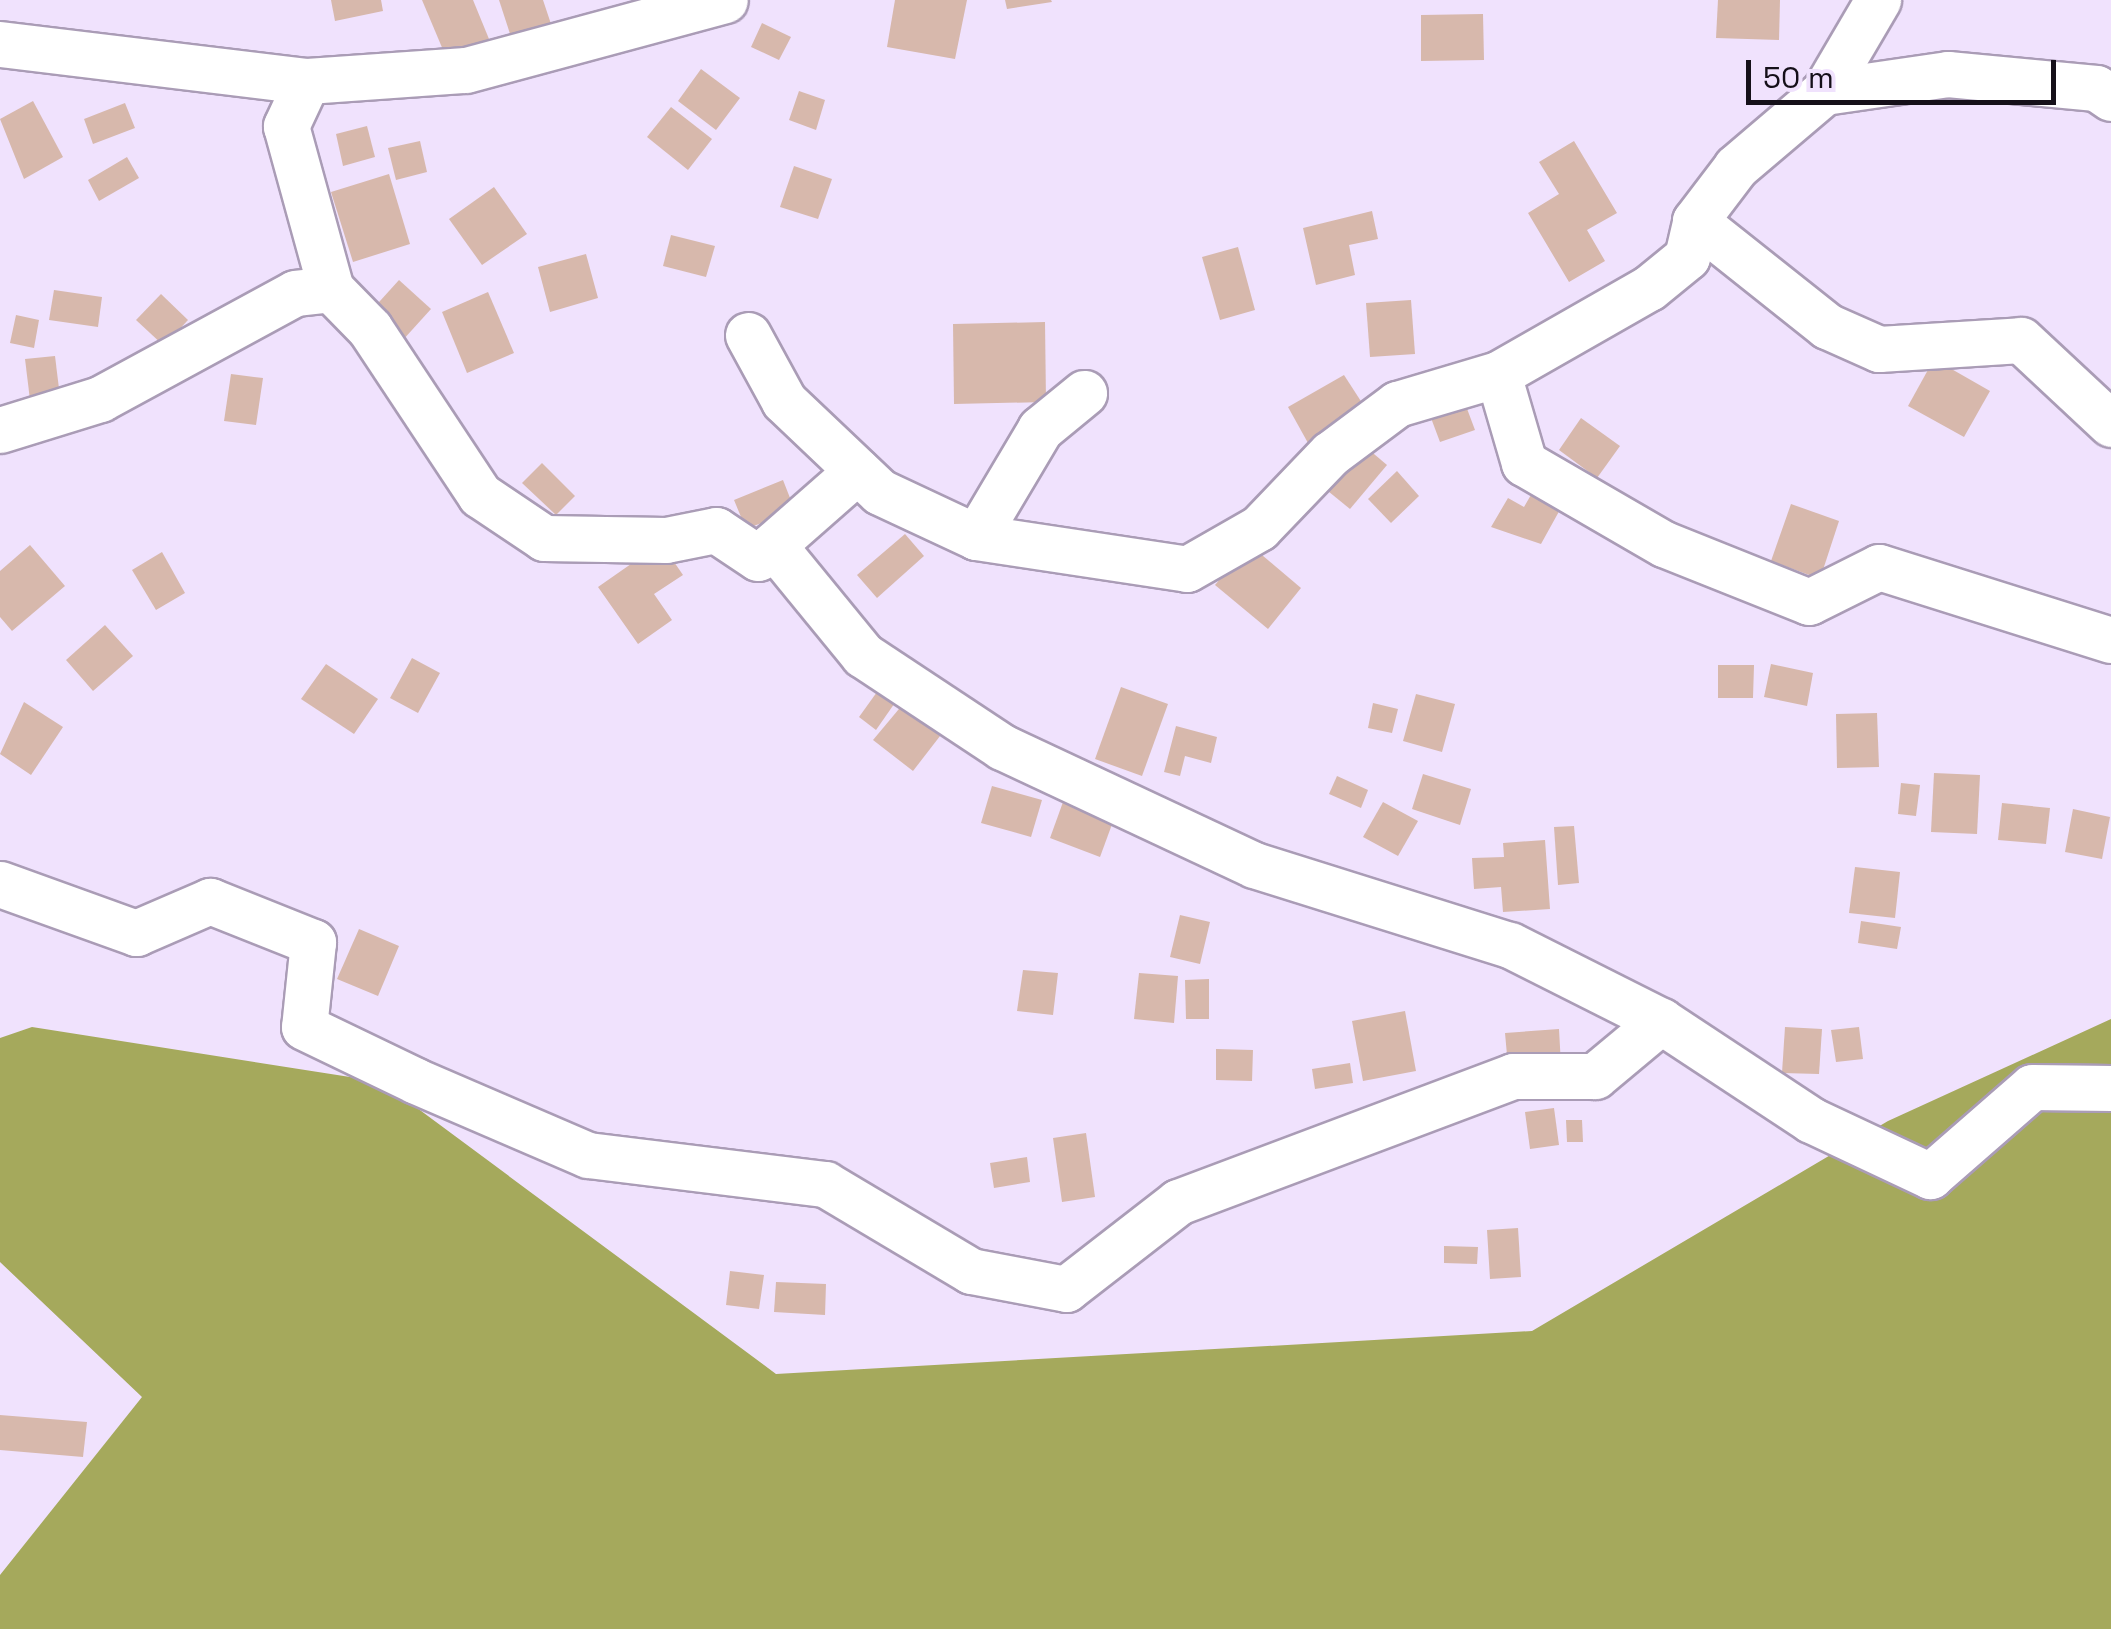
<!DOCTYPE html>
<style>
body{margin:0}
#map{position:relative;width:2111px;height:1629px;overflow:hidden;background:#f0e2fd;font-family:"Space Grotesk",sans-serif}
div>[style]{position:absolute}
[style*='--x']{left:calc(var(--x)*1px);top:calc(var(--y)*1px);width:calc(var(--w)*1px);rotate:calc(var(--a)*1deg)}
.forest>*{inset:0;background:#a5a95c}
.building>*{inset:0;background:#d7b8ac}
.roads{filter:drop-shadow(2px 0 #aa9cb6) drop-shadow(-2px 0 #aa9cb6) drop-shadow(0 2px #aa9cb6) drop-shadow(0 -2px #aa9cb6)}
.minor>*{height:45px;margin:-22.5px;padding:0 22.5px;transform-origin:22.5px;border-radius:22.5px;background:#fff}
span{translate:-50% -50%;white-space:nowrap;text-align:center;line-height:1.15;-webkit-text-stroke:8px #f0e2fd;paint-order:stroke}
.scale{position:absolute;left:1746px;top:60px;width:310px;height:45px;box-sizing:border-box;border:5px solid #151019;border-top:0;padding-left:12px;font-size:30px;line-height:35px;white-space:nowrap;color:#151019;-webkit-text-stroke:8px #f0e2fd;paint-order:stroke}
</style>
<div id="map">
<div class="forest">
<i style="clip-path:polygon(2111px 1019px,2111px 1629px,0 1629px,0 1575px,142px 1397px,0 1262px,0 1038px,32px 1027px,382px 1082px,776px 1374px,1532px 1331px,1888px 1121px)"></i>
</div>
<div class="building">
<i style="clip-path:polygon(331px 0,381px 0,383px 11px,335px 21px)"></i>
<i style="clip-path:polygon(422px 0,473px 0,489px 39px,446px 57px)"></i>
<i style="clip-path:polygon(499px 0,543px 0,552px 27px,512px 40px)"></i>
<i style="clip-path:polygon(895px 0,967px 0,955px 59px,887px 47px)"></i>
<i style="clip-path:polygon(1005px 0,1051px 0,1052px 2px,1007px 9px)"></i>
<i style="clip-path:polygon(1718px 0,1780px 0,1779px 40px,1716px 38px)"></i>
<i style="clip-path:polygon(1483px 14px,1484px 60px,1421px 61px,1421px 15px)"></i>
<i style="clip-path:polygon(762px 23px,791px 37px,779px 60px,751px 47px)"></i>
<i style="clip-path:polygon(701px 69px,740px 98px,716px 130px,678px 101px)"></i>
<i style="clip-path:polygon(799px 91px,825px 100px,816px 130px,789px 120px)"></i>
<i style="clip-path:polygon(33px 101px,63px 157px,24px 179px,0 119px)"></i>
<i style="clip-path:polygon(125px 103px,135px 128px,93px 144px,84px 119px)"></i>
<i style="clip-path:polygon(671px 107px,712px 139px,688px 170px,647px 137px)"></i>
<i style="clip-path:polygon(367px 126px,375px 157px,343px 166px,336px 134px)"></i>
<i style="clip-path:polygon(420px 141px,427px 172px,396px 180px,388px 148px)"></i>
<i style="clip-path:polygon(1574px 141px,1617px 213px,1587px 230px,1605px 261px,1569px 282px,1528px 213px,1559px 194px,1539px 162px)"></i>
<i style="clip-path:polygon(127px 157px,139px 178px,99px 201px,88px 180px)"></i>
<i style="clip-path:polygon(794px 166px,832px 179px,818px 219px,780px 207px)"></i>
<i style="clip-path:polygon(389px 174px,410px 244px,353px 262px,331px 192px)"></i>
<i style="clip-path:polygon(494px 187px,527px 234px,482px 265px,449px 219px)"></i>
<i style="clip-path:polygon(1372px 211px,1378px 239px,1349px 245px,1355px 275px,1316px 285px,1303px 228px)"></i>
<i style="clip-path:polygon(671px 235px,715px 246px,706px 277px,663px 266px)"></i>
<i style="clip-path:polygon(1238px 247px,1255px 310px,1220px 320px,1202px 257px)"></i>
<i style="clip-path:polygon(586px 254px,598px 298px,550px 312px,538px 267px)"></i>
<i style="clip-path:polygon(399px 280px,431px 309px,402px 341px,370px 312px)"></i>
<i style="clip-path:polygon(54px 290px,102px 297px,98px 327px,49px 320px)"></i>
<i style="clip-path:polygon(488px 292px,514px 353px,467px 373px,442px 312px)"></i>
<i style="clip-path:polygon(161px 294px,188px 320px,164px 346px,136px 320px)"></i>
<i style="clip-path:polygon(1411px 300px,1415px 354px,1370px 357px,1366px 303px)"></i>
<i style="clip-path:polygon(16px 315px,39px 320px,34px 348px,10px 343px)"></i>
<i style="clip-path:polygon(1045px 322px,1046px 402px,954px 404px,953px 324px)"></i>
<i style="clip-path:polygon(55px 356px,60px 397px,30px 400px,25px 359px)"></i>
<i style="clip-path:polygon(1934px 359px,1990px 391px,1964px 437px,1908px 406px)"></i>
<i style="clip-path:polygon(231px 374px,263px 378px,256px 425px,224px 421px)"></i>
<i style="clip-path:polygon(1344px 375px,1366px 409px,1308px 443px,1288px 407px)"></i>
<i style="clip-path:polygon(1466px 406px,1475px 430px,1440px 442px,1431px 418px)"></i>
<i style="clip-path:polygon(1581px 418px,1620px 446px,1597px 478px,1559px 450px)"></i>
<i style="clip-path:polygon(1361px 443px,1387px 465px,1350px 509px,1323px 487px)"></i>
<i style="clip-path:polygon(542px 463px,575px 496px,556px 515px,522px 483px)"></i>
<i style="clip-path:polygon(1397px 471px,1419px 496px,1391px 523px,1368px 499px)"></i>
<i style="clip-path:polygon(783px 480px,799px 521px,777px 517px,746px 529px,734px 500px)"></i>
<i style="clip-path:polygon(1539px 481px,1567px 497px,1541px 544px,1491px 527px,1508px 498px,1524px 507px)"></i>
<i style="clip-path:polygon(1791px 504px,1839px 521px,1820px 579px,1771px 561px)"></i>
<i style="clip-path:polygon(905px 534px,924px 556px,877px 598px,857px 575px)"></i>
<i style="clip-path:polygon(661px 543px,683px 575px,654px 594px,672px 620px,638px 644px,598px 587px)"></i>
<i style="clip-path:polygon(1249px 544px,1301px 588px,1268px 629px,1215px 585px)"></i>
<i style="clip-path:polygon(30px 545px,65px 586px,12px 631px,0 617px,0 571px)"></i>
<i style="clip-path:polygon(162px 552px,185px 593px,156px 610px,132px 570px)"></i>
<i style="clip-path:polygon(105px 625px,133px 656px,93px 691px,66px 660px)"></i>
<i style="clip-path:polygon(412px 658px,440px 673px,418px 713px,390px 698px)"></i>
<i style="clip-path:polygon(326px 664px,378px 699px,354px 734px,301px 699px)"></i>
<i style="clip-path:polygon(1771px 664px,1813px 673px,1807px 706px,1764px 697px)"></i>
<i style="clip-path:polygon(1718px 665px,1754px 665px,1753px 698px,1718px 698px)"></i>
<i style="clip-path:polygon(882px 685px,899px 697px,876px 730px,859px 717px)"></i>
<i style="clip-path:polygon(1121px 687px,1168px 704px,1142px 776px,1095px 759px)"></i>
<i style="clip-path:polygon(1416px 694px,1455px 704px,1442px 752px,1403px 741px)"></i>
<i style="clip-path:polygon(909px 697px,947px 727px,913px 771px,873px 740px)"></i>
<i style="clip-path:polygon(24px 702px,63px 727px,31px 775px,0 754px)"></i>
<i style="clip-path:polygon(1373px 703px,1398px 709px,1392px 733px,1368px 728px)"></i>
<i style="clip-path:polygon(1877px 713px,1879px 767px,1837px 768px,1836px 714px)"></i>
<i style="clip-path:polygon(1176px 726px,1217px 737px,1211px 763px,1185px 756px,1180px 776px,1164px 772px)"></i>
<i style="clip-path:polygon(1934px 773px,1980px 775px,1977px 834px,1931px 832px)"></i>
<i style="clip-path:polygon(1423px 774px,1471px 789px,1460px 825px,1412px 809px)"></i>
<i style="clip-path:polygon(1337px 776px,1368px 790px,1361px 808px,1329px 794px)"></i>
<i style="clip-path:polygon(1901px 783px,1920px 785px,1916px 816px,1898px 814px)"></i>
<i style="clip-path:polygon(992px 786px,1042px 800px,1031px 837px,981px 823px)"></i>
<i style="clip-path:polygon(1067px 791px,1118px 808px,1100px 857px,1050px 838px)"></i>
<i style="clip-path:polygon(1383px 802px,1418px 821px,1398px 856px,1363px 837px)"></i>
<i style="clip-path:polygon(2002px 803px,2050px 808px,2046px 844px,1998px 840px)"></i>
<i style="clip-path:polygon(2073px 809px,2110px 817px,2102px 859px,2065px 852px)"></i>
<i style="clip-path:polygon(1574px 826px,1579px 883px,1558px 885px,1554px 827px)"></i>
<i style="clip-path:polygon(1545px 840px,1550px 909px,1503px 912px,1501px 887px,1474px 889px,1472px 858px,1504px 857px,1503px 843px)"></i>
<i style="clip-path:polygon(1855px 867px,1900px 872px,1895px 918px,1849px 913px)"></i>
<i style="clip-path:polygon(1180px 915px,1210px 922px,1200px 964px,1170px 957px)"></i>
<i style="clip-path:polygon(1861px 921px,1901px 927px,1897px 949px,1858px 943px)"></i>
<i style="clip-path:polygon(359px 929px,399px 946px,378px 996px,337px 979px)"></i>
<i style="clip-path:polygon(1023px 970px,1058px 973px,1053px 1015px,1017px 1011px)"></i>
<i style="clip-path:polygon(1139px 973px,1178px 976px,1174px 1023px,1134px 1019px)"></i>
<i style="clip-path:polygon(1209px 979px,1209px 1019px,1186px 1019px,1185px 980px)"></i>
<i style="clip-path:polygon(1405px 1011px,1416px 1071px,1363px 1081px,1352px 1021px)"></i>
<i style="clip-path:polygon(1785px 1027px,1822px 1029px,1819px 1074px,1782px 1073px)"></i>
<i style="clip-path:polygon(1859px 1027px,1863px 1059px,1836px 1062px,1831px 1030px)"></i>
<i style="clip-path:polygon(1559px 1029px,1561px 1065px,1535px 1068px,1533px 1052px,1507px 1055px,1505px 1033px)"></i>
<i style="clip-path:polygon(1216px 1049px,1253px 1050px,1252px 1081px,1216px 1080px)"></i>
<i style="clip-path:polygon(1350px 1063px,1353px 1083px,1315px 1089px,1312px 1069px)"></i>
<i style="clip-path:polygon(1554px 1108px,1559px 1145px,1530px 1149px,1525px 1112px)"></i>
<i style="clip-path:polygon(1566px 1120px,1582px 1120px,1583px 1142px,1567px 1142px)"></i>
<i style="clip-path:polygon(1086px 1133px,1095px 1197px,1062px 1202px,1053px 1138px)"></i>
<i style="clip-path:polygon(1027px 1157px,1030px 1182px,994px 1188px,990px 1163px)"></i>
<i style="clip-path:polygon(1518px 1228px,1521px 1277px,1490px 1279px,1487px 1230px)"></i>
<i style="clip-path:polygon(1444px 1246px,1478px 1247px,1477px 1264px,1444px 1263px)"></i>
<i style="clip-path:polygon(730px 1271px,764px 1275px,759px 1309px,726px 1305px)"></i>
<i style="clip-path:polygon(776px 1282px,826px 1284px,825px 1315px,774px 1312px)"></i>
<i style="clip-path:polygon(0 1415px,87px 1422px,83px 1457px,0 1450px)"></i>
</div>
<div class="roads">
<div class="minor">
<i style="--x:0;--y:44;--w:309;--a:6.9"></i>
<i style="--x:307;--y:81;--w:159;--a:-4"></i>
<i style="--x:466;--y:70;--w:268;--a:-15.1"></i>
<i style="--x:307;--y:81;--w:50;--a:115"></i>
<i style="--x:286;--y:126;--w:169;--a:74.6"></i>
<i style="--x:1824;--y:92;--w:107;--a:-59.6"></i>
<i style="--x:2111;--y:98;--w:18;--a:-146"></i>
<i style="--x:2096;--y:88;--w:149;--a:-174.6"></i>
<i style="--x:1948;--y:74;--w:125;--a:171.7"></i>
<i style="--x:1824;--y:92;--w:116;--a:139.6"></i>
<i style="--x:1736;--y:167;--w:68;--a:127.2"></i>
<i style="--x:1695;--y:221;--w:169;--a:38.5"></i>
<i style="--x:1827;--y:326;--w:57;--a:23.9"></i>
<i style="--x:1879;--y:349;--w:142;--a:-3.6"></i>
<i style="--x:2021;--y:340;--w:123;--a:43"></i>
<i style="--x:748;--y:335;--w:75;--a:61.4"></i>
<i style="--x:784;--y:401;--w:132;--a:43.5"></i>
<i style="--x:880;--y:492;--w:106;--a:25.1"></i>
<i style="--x:976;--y:537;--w:213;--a:8.6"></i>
<i style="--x:1187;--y:569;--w:83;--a:-29.7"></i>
<i style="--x:1259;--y:528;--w:103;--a:-46.2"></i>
<i style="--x:1330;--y:454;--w:84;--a:-36.7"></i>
<i style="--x:1397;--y:404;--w:105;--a:-16.5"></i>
<i style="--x:1498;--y:374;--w:174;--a:-29.7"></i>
<i style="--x:1649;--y:288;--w:49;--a:-39.2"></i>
<i style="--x:1687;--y:257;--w:37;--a:-77"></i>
<i style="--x:1498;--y:374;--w:93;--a:73.7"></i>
<i style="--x:1524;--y:463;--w:162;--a:30.1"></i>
<i style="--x:1664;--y:544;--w:156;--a:21.8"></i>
<i style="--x:1809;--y:602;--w:78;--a:-26.6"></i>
<i style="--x:1879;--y:567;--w:243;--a:17.5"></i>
<i style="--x:0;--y:430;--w:105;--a:-17.2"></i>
<i style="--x:100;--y:399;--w:222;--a:-28.5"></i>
<i style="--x:295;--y:293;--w:36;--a:-6"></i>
<i style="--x:331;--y:289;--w:56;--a:45.7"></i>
<i style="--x:370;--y:329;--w:199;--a:56.5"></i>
<i style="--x:480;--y:495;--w:77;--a:33.9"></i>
<i style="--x:544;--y:538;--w:122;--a:0.9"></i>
<i style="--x:666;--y:540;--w:51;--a:-11.3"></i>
<i style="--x:716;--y:530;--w:50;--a:33.7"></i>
<i style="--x:758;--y:558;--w:132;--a:-41.3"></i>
<i style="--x:976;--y:537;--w:126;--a:-59.3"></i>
<i style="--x:1040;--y:429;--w:57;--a:-39.3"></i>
<i style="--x:773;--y:545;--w:142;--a:50.7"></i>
<i style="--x:863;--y:655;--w:167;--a:33.5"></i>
<i style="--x:1002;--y:747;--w:278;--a:25.1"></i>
<i style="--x:1254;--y:865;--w:268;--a:17.4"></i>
<i style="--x:1510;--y:945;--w:169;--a:26.7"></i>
<i style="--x:1661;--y:1021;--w:180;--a:33.4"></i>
<i style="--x:1811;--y:1120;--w:132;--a:25.2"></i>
<i style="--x:1930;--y:1176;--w:135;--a:-41.1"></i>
<i style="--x:2032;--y:1087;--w:79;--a:0.7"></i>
<i style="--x:0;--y:884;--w:145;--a:19.8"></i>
<i style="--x:136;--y:933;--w:81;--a:-23.4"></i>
<i style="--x:210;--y:901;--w:111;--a:21.7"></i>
<i style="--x:313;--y:942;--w:85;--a:96"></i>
<i style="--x:304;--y:1027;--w:124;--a:25.7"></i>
<i style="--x:416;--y:1081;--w:187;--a:23.3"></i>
<i style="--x:588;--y:1155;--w:239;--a:7"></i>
<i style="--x:825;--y:1184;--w:170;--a:30.8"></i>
<i style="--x:971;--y:1271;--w:97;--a:10.7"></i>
<i style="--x:1066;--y:1289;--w:142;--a:-37.8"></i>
<i style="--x:1178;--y:1202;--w:358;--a:-20.6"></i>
<i style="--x:1513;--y:1076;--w:82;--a:0"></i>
<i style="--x:1595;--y:1076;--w:86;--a:-39.8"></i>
</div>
</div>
<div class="scale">50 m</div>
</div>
